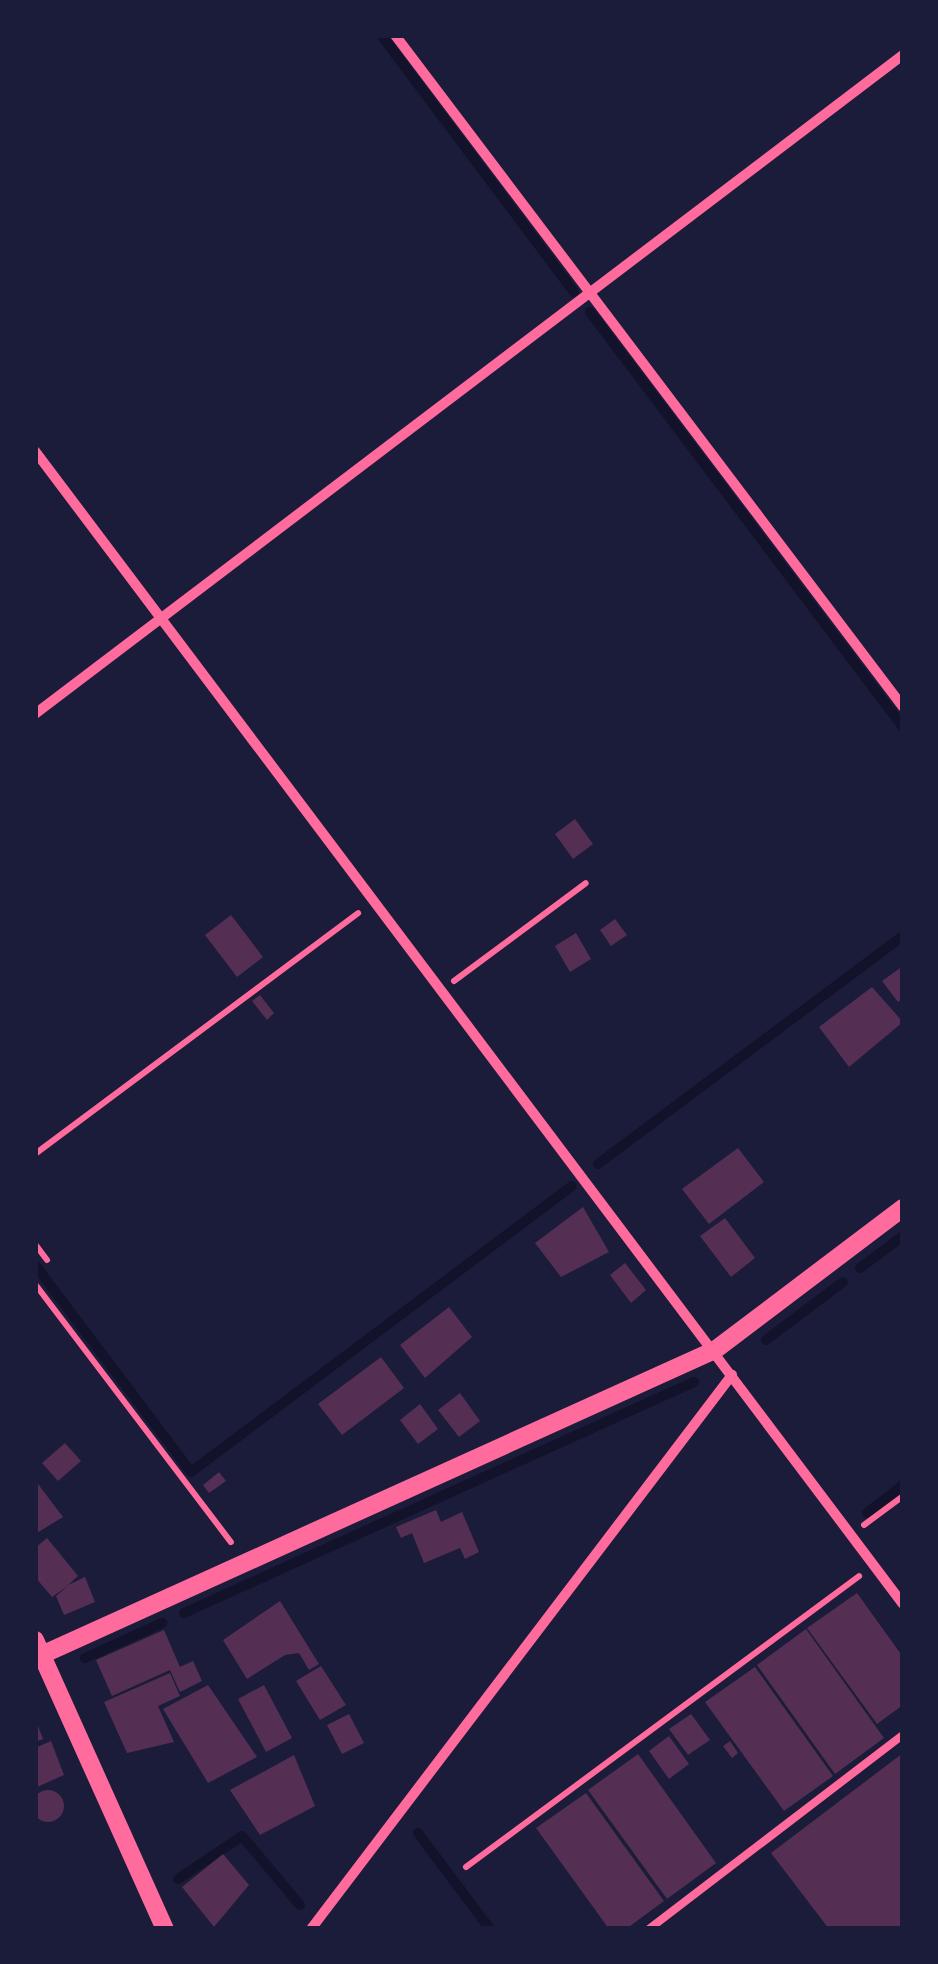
<!DOCTYPE html>
<style>
body{margin:0}
#map{position:relative;width:938px;height:1964px;overflow:hidden;background:#1b1b3a;font-family:Signika,sans-serif}
div>[style]{position:absolute}
[style*='--x']{left:calc(var(--x)*1px);top:calc(var(--y)*1px);width:calc(var(--w)*1px);rotate:calc(var(--a)*1deg)}
.stream>*{height:10px;margin:-5px;padding:0 5px;transform-origin:5px;border-radius:5px;background:#12122b}
.building>*{inset:0;background:#542f53}
.round{border-radius:50%}
.path>*{height:6px;margin:-3px;padding:0 3px;transform-origin:3px;border-radius:3px;background:#ff6b9d}
.service>*{height:8px;margin:-4px;padding:0 4px;transform-origin:4px;border-radius:4px;background:#ff6b9d}
.minor>*{height:10px;margin:-5px;padding:0 5px;transform-origin:5px;border-radius:5px;background:#ff6b9d}
.tertiary>*{height:18px;margin:-9px;padding:0 9px;transform-origin:9px;border-radius:9px;background:#ff6b9d}
span{translate:-50% -50%;white-space:nowrap;text-align:center;line-height:1.15;-webkit-text-stroke:10px #1b1b3a;paint-order:stroke}
.frame{position:absolute;inset:0;border:38px solid #1b1b3a;pointer-events:none}
</style>
<div id="map">
<div class="stream">
<i style="--x:381;--y:35;--w:321;--a:53.1"></i>
<i style="--x:590;--y:312;--w:520;--a:52.98"></i>
<i style="--x:598;--y:1164;--w:381;--a:-36.8"></i>
<i style="--x:35;--y:1265;--w:259;--a:53"></i>
<i style="--x:191;--y:1472;--w:476;--a:-36.9"></i>
<i style="--x:860;--y:1268;--w:54;--a:-36.7"></i>
<i style="--x:766;--y:1340;--w:96;--a:-37"></i>
<i style="--x:867;--y:1513;--w:46;--a:-37.9"></i>
<i style="--x:184;--y:1613;--w:560;--a:-24.37"></i>
<i style="--x:85;--y:1658;--w:85;--a:-24.4"></i>
<i style="--x:418;--y:1833;--w:120;--a:53.1"></i>
<i style="--x:178;--y:1879;--w:77;--a:-33.9"></i>
<i style="--x:242;--y:1836;--w:90;--a:50"></i>
</div>
<div class="building">
<i style="clip-path:polygon(575px 819px,593px 844px,573px 859px,555px 834px)"></i>
<i style="clip-path:polygon(231px 915px,263px 957px,237px 977px,205px 935px)"></i>
<i style="clip-path:polygon(615px 919px,627px 935px,611px 946px,600px 930px)"></i>
<i style="clip-path:polygon(576px 933px,591px 959px,570px 972px,555px 946px)"></i>
<i style="clip-path:polygon(903px 966px,903px 998px,898px 1002px,882px 981px)"></i>
<i style="clip-path:polygon(872px 987px,903px 1022px,849px 1067px,819px 1027px)"></i>
<i style="clip-path:polygon(260px 995px,274px 1013px,267px 1020px,252px 1001px)"></i>
<i style="clip-path:polygon(738px 1148px,764px 1182px,709px 1224px,682px 1189px)"></i>
<i style="clip-path:polygon(583px 1207px,609px 1252px,561px 1277px,535px 1243px)"></i>
<i style="clip-path:polygon(725px 1218px,755px 1258px,731px 1277px,700px 1236px)"></i>
<i style="clip-path:polygon(625px 1263px,646px 1290px,631px 1303px,610px 1275px)"></i>
<i style="clip-path:polygon(449px 1307px,472px 1337px,425px 1378px,400px 1345px)"></i>
<i style="clip-path:polygon(381px 1357px,404px 1388px,342px 1435px,318px 1404px)"></i>
<i style="clip-path:polygon(460px 1393px,480px 1421px,459px 1437px,438px 1410px)"></i>
<i style="clip-path:polygon(420px 1404px,438px 1429px,418px 1444px,400px 1420px)"></i>
<i style="clip-path:polygon(65px 1443px,81px 1461px,58px 1481px,42px 1463px)"></i>
<i style="clip-path:polygon(219px 1472px,226px 1481px,209px 1493px,203px 1485px)"></i>
<i style="clip-path:polygon(35px 1480px,63px 1517px,35px 1534px)"></i>
<i style="clip-path:polygon(436px 1510px,441px 1522px,462px 1512px,479px 1552px,465px 1559px,460px 1548px,424px 1563px,412px 1533px,401px 1538px,396px 1527px)"></i>
<i style="clip-path:polygon(47px 1538px,78px 1576px,68px 1585px,85px 1577px,95px 1602px,64px 1615px,56px 1596px,68px 1586px,52px 1597px,35px 1577px,35px 1548px)"></i>
<i style="clip-path:polygon(857px 1593px,903px 1657px,903px 1705px,877px 1724px,807px 1628px)"></i>
<i style="clip-path:polygon(280px 1601px,319px 1664px,309px 1670px,299px 1653px,285px 1655px,247px 1679px,223px 1640px)"></i>
<i style="clip-path:polygon(806px 1629px,884px 1738px,835px 1774px,757px 1665px)"></i>
<i style="clip-path:polygon(164px 1630px,180px 1667px,193px 1661px,202px 1681px,180px 1692px,170px 1670px,112px 1696px,96px 1660px)"></i>
<i style="clip-path:polygon(321px 1666px,346px 1705px,320px 1720px,296px 1681px)"></i>
<i style="clip-path:polygon(755px 1667px,833px 1776px,784px 1811px,705px 1702px)"></i>
<i style="clip-path:polygon(170px 1673px,180px 1696px,158px 1706px,174px 1742px,127px 1753px,104px 1702px)"></i>
<i style="clip-path:polygon(208px 1685px,257px 1757px,208px 1783px,163px 1709px)"></i>
<i style="clip-path:polygon(264px 1685px,292px 1738px,266px 1752px,238px 1699px)"></i>
<i style="clip-path:polygon(349px 1714px,364px 1743px,342px 1754px,327px 1725px)"></i>
<i style="clip-path:polygon(691px 1714px,710px 1740px,688px 1755px,669px 1729px)"></i>
<i style="clip-path:polygon(35px 1718px,43px 1739px,35px 1742px)"></i>
<i style="clip-path:polygon(669px 1736px,689px 1764px,669px 1779px,649px 1751px)"></i>
<i style="clip-path:polygon(51px 1741px,64px 1775px,35px 1788px,35px 1748px)"></i>
<i style="clip-path:polygon(730px 1741px,738px 1753px,732px 1758px,723px 1746px)"></i>
<i style="clip-path:polygon(903px 1753px,903px 1929px,829px 1929px,771px 1853px)"></i>
<i style="clip-path:polygon(638px 1754px,716px 1863px,667px 1899px,588px 1790px)"></i>
<i style="clip-path:polygon(294px 1755px,315px 1806px,260px 1835px,230px 1790px)"></i>
<i class="round" style="left:32px;top:1790px;width:32px;height:32px"></i>
<i style="clip-path:polygon(586px 1793px,664px 1901px,626px 1929px,609px 1929px,536px 1828px)"></i>
<i style="clip-path:polygon(223px 1854px,249px 1885px,214px 1927px,182px 1887px)"></i>
</div>
<div class="path">
<i style="--x:454;--y:981;--w:164;--a:-36.6"></i>
<i style="--x:35;--y:1154;--w:403;--a:-36.7"></i>
<i style="--x:35;--y:1244;--w:20;--a:53"></i>
<i style="--x:35;--y:1284;--w:324;--a:52.8"></i>
<i style="--x:864;--y:1525;--w:49;--a:-36.6"></i>
<i style="--x:466;--y:1867;--w:489;--a:-36.5"></i>
</div>
<div class="service">
<i style="--x:649;--y:1929;--w:320;--a:-37.4"></i>
</div>
<div class="minor">
<i style="--x:395;--y:35;--w:842;--a:52.91"></i>
<i style="--x:35;--y:451;--w:1443;--a:53.03"></i>
<i style="--x:35;--y:714;--w:1090;--a:-37.21"></i>
<i style="--x:311;--y:1929;--w:696;--a:-52.77"></i>
</div>
<div class="tertiary">
<i style="--x:35;--y:1640;--w:317;--a:65.8"></i>
<i style="--x:46;--y:1653;--w:734;--a:-24.37"></i>
<i style="--x:715;--y:1350;--w:236;--a:-37.1"></i>
</div>
<div class="frame"></div>
</div>
